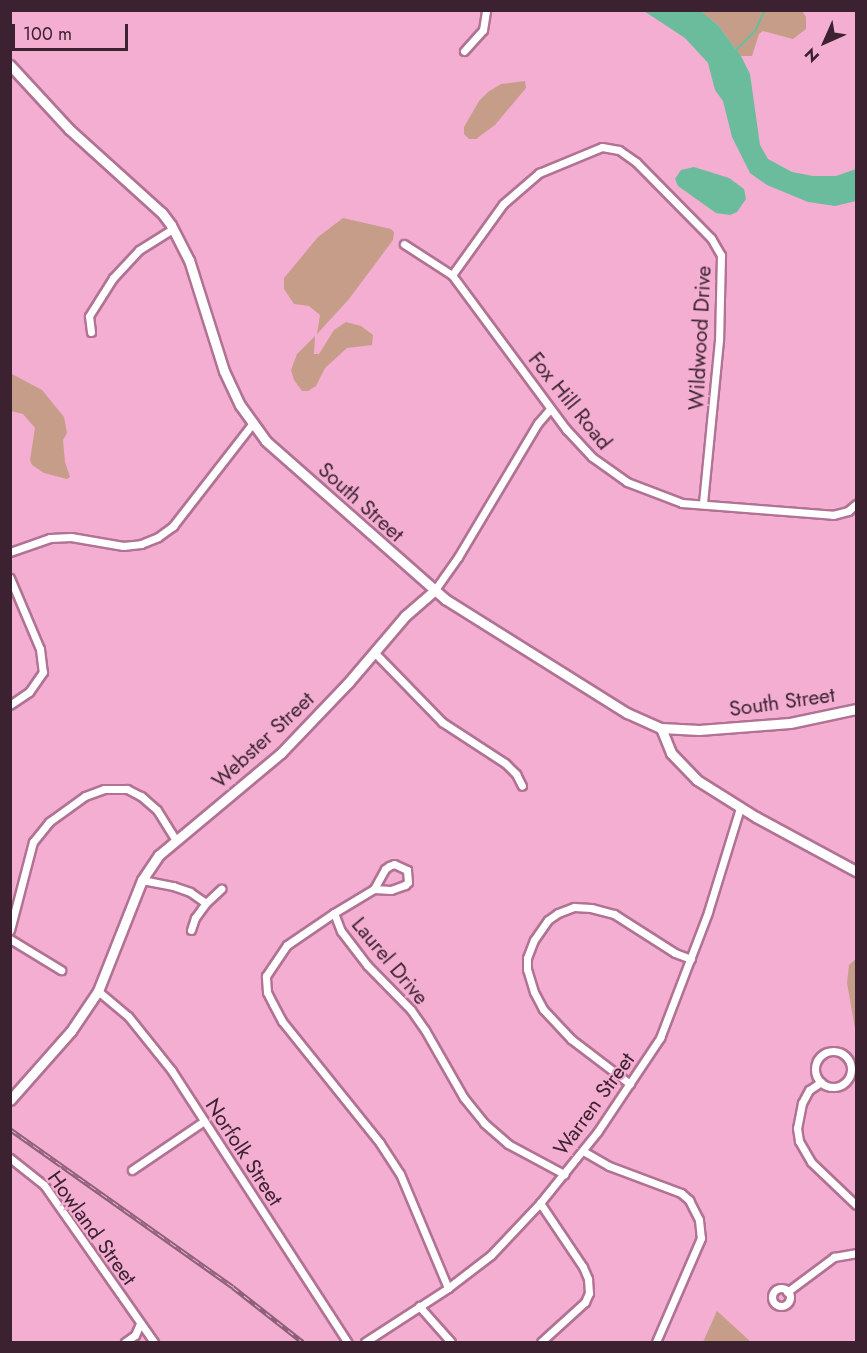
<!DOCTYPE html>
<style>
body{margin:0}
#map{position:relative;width:867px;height:1353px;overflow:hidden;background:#f3aed1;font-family:Jost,sans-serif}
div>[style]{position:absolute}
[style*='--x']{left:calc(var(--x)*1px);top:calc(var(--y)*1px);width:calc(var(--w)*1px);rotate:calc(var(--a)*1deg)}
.green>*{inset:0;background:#c69d89}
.water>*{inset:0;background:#6bbc9d}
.stream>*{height:2px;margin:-1px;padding:0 1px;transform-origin:1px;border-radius:1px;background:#6bbc9d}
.roads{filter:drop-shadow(2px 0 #b17293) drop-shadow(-2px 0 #b17293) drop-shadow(0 2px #b17293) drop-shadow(0 -2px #b17293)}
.street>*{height:7px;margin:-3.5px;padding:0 3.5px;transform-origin:3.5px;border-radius:3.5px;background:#fff}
.street>.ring{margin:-3.5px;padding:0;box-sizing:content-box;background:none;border:7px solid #fff;border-radius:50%}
.secondary>*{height:9px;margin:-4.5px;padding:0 4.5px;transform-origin:4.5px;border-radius:4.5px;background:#fff}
.rail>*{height:4.5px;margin-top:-2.25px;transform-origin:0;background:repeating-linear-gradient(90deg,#f3aed1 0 7px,#8d6077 0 14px);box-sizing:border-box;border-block:2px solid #8d6077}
span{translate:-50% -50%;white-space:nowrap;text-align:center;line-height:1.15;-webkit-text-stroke:4.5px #f3aed1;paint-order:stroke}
.street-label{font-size:21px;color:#3c2230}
.frame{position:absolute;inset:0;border:12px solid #3c2230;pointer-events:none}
.north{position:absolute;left:795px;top:12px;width:60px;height:60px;-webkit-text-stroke:4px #f3aed1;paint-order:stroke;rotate:225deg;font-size:16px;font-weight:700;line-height:24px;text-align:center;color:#3c2230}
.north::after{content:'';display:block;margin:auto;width:21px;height:27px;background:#3c2230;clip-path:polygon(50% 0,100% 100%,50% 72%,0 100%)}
.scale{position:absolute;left:12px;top:24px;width:116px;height:27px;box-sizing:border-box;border:3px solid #3c2230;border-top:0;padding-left:8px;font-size:18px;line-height:21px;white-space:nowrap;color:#3c2230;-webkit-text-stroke:4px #f3aed1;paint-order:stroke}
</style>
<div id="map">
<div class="green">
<i style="clip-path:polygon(701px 11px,802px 11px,806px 17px,806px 29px,793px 39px,763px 31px,759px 34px,752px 56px,741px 56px,718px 25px)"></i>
<i style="clip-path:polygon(525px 81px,526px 88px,495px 125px,476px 139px,469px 139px,464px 134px,464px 127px,479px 101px,488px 92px,501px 84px)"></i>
<i style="clip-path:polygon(343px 218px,391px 229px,394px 232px,393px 240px,349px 299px,317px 334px,320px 315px,309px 306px,294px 304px,284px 289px,284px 278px,318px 237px)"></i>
<i style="clip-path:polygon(346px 322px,361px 326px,373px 335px,372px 345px,347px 348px,325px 368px,316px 386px,308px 391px,302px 391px,294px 380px,291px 370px,297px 354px,315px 336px,314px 354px,319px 354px,334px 330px)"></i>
<i style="clip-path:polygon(10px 373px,42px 390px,64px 417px,67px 433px,63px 440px,65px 462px,70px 477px,67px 479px,44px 473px,32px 465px,30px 460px,35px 428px,23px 414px,11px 411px)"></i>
<i style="clip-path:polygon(856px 959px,856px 1034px,847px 983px,849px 965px)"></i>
<i style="clip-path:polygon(717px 1311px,751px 1342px,703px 1342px)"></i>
</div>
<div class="water">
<i style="clip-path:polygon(644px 11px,701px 11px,718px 25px,741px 56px,750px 74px,760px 145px,768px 159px,792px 172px,813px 176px,836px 176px,856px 169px,856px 201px,835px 206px,808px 202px,767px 185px,750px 173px,732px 137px,723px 101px,715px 90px,708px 63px,685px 38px)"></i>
<i style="clip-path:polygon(694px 167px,729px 178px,744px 189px,746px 199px,737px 212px,730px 215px,716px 213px,678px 186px,675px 179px,681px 170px)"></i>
</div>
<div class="stream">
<i style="--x:735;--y:51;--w:28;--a:-45"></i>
<i style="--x:755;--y:31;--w:23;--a:-65"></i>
</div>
<div class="roads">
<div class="street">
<i style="--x:464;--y:51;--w:28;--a:-48"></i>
<i style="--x:483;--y:30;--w:20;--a:-81"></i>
<i style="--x:404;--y:244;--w:57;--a:32.9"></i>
<i style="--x:452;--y:275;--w:192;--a:53.5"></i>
<i style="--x:566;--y:429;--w:38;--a:47"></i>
<i style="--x:592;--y:457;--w:43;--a:35.5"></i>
<i style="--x:627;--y:482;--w:59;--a:20.9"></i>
<i style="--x:682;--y:503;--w:151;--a:4.5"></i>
<i style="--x:833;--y:515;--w:16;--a:-15"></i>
<i style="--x:848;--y:511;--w:11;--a:-41"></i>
<i style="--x:452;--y:275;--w:87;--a:-54.3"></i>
<i style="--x:503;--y:204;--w:48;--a:-40.7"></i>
<i style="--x:539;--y:173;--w:68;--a:-22.4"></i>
<i style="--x:602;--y:147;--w:17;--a:10"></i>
<i style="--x:619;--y:150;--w:21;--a:35"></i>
<i style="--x:636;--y:162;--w:107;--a:45.4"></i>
<i style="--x:711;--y:238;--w:20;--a:60"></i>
<i style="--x:721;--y:255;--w:85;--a:91.3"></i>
<i style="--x:719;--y:340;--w:165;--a:95.6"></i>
<i style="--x:91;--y:332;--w:16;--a:-97"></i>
<i style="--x:89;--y:316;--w:45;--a:-57.7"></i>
<i style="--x:113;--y:278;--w:38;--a:-47"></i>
<i style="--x:139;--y:250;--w:40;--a:-32"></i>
<i style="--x:10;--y:552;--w:42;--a:-19.3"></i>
<i style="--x:50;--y:538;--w:21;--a:-3"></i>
<i style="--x:71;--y:537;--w:53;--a:9.8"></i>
<i style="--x:123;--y:546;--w:18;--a:-6"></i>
<i style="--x:141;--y:544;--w:18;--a:-22"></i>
<i style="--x:158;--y:537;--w:19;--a:-36"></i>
<i style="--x:173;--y:526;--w:129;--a:-52.2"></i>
<i style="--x:10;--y:578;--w:77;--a:67.1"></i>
<i style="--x:40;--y:649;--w:23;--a:83"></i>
<i style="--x:43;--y:672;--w:24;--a:125"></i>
<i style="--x:29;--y:692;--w:23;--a:146"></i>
<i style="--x:434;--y:591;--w:42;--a:-54.8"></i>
<i style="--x:458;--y:557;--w:156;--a:-59.2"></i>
<i style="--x:538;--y:423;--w:18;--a:-49"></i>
<i style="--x:374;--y:652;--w:98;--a:45.8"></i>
<i style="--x:442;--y:722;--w:75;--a:33.1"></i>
<i style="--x:505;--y:763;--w:16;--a:45"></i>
<i style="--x:516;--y:774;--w:13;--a:63"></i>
<i style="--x:142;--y:880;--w:32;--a:11"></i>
<i style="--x:173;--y:886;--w:18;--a:19"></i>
<i style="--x:190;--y:892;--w:19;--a:35"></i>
<i style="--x:334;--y:913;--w:47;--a:-31"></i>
<i style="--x:374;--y:889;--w:17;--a:3"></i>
<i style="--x:391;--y:890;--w:15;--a:-20"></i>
<i style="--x:405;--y:885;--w:4;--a:-45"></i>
<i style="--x:408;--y:882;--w:12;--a:-95"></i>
<i style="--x:407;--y:870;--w:14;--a:-155"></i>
<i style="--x:394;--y:864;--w:5;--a:158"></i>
<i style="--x:389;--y:866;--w:5;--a:143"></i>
<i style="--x:385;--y:869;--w:23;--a:119"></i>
<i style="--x:10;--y:930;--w:91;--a:-75.4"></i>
<i style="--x:33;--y:842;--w:26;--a:-51"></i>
<i style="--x:49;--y:822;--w:44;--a:-35.8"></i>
<i style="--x:85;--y:796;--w:20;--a:-20"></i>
<i style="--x:104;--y:789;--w:23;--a:0"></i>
<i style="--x:127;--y:789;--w:16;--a:27"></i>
<i style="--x:141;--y:796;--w:21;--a:41"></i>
<i style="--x:157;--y:810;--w:34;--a:58"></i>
<i style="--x:191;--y:930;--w:13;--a:-72"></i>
<i style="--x:195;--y:918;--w:19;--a:-54"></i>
<i style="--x:206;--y:903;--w:21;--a:-43"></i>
<i style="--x:10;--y:939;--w:60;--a:31.3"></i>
<i style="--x:98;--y:991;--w:39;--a:40"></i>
<i style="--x:128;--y:1016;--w:70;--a:51.3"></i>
<i style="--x:172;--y:1071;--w:323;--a:57.1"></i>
<i class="ring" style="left:815px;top:1051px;width:29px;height:29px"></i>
<i style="--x:821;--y:1082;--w:14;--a:146"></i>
<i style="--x:809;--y:1090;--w:15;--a:118"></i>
<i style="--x:802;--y:1103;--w:25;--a:101"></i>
<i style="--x:797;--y:1128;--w:13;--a:81"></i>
<i style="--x:799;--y:1141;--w:24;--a:60"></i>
<i style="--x:811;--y:1162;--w:62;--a:43.7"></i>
<i style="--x:630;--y:1084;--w:74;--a:-142.7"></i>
<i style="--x:571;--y:1039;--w:41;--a:-133"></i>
<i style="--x:543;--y:1009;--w:19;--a:-118"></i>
<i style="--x:534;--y:992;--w:24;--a:-107"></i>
<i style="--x:527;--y:969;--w:11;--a:-90"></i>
<i style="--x:527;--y:958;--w:19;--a:-69"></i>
<i style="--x:534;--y:940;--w:24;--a:-55"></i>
<i style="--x:548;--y:920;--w:12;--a:-35"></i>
<i style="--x:558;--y:913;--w:17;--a:-21"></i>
<i style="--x:574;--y:907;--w:17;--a:3"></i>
<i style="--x:591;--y:908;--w:24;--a:15"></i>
<i style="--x:614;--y:914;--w:72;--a:32.6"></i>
<i style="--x:675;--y:953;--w:17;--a:21"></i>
<i style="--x:583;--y:1151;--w:30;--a:30"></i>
<i style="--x:609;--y:1166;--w:77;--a:20.6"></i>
<i style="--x:681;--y:1193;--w:11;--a:41"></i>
<i style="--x:689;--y:1200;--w:22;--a:63"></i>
<i style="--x:699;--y:1220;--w:18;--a:84"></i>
<i style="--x:701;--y:1238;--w:113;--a:113.4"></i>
<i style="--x:10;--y:1158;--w:43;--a:38.5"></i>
<i style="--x:44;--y:1185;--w:192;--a:55"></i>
<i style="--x:132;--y:1170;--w:87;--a:-34.2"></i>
<i style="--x:540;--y:1203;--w:77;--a:56.1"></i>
<i style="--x:583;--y:1267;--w:13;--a:67"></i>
<i style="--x:588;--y:1279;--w:14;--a:86"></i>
<i style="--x:589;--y:1293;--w:10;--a:114"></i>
<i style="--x:585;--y:1302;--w:59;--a:137.7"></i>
<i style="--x:448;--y:1288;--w:124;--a:-112.8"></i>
<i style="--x:400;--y:1174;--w:37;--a:-123"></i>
<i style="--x:380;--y:1143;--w:156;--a:-128.8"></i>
<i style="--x:282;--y:1021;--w:19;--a:-118"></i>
<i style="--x:273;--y:1004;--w:13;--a:-117"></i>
<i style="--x:267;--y:992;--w:16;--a:-94"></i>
<i style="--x:266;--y:976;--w:37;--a:-56"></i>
<i style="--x:287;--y:945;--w:57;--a:-34.2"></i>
<i style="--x:334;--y:913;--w:19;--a:69"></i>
<i style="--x:341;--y:931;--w:43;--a:52.6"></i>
<i style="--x:367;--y:965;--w:63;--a:45.6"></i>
<i style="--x:411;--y:1010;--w:24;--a:55"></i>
<i style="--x:425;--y:1030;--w:78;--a:60.2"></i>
<i style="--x:464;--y:1098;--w:32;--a:51"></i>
<i style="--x:484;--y:1123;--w:32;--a:41"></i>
<i style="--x:508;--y:1144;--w:64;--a:28.2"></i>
<i class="ring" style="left:772px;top:1288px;width:11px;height:11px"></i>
<i style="--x:787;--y:1292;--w:59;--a:-36.7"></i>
<i style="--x:834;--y:1257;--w:22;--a:-10"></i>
<i style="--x:419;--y:1306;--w:48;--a:48.4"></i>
<i style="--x:125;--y:1342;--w:12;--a:-35"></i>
<i style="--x:135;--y:1335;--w:12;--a:-66"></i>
<i style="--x:365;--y:1342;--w:99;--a:-33"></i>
<i style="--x:448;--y:1288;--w:54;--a:-37.5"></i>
<i style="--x:491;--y:1255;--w:71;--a:-46.7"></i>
<i style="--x:540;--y:1203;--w:92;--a:-51.1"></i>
<i style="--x:598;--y:1131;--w:112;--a:-56.3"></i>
<i style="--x:660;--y:1038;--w:135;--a:-69.1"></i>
<i style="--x:708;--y:912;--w:109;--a:-72.9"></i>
</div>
<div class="secondary">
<i style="--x:10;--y:65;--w:87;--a:47.3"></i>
<i style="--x:69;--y:129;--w:125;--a:42.1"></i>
<i style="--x:162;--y:213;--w:15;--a:53"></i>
<i style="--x:171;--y:225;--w:39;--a:63"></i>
<i style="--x:189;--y:260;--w:116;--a:72.5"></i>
<i style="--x:224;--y:371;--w:38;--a:65"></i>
<i style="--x:240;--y:405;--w:44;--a:54.2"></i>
<i style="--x:266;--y:441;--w:239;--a:41.4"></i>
<i style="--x:445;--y:599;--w:215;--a:32.1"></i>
<i style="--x:627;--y:713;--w:37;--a:24"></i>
<i style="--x:661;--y:728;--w:38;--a:3"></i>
<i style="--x:699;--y:730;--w:91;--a:-4.4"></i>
<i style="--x:790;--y:723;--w:67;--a:-12"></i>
<i style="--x:661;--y:728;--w:27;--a:68"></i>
<i style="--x:671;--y:753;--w:37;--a:46"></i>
<i style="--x:697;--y:780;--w:70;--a:32.1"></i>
<i style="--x:756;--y:817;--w:114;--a:28.4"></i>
<i style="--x:10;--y:1100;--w:92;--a:-48.5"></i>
<i style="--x:71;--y:1031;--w:48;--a:-56"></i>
<i style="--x:98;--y:991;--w:119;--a:-68.4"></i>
<i style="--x:142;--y:880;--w:30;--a:-56"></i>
<i style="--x:159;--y:855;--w:159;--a:-39.9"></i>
<i style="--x:281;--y:753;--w:97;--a:-46.3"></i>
<i style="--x:348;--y:683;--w:88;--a:-49.6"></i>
<i style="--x:405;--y:616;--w:38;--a:-41"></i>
</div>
</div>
<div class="rail">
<i style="--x:10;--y:1129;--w:273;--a:35.3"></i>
<i style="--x:233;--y:1287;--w:89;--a:38.2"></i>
</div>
<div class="street-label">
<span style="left:700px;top:338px;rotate:-87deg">Wildwood Drive</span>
<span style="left:570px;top:401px;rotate:51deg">Fox Hill Road</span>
<span style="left:361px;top:502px;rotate:42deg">South Street</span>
<span style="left:782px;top:702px;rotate:-8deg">South Street</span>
<span style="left:263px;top:740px;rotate:-43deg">Webster Street</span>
<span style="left:390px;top:961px;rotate:50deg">Laurel Drive</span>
<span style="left:594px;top:1104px;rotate:-54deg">Warren Street</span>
<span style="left:244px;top:1152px;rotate:57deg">Norfolk Street</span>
<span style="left:92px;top:1228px;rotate:54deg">Howland Street</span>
</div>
<div class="frame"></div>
<div class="north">N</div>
<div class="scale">100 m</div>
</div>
